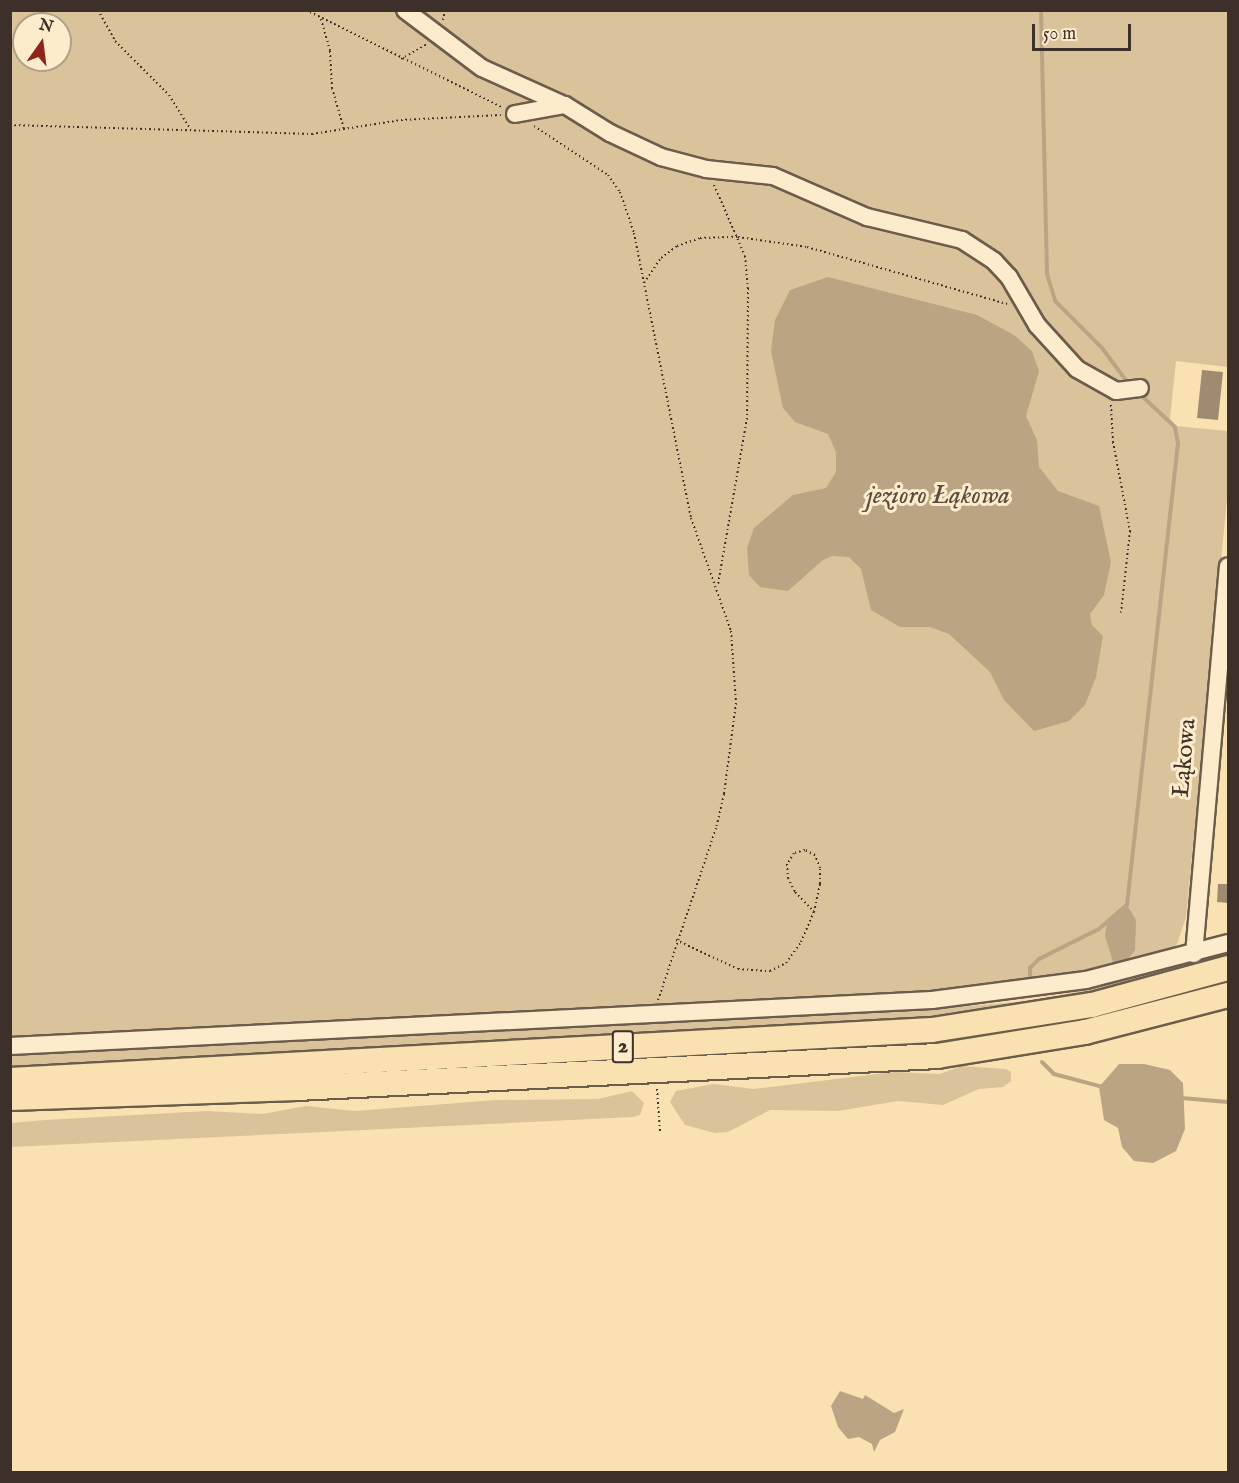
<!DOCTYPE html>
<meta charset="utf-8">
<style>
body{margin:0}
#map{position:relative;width:1239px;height:1483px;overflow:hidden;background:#fae1b1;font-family:"IM FELL English",serif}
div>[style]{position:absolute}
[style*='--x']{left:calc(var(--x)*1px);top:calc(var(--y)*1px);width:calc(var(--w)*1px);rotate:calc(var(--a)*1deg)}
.green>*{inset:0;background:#dac39a}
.water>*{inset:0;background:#baa483}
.stream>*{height:4px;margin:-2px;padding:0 2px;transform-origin:2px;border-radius:2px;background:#baa483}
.building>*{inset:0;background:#9f8c70}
.path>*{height:2px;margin-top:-1px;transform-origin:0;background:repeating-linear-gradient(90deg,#3d2f29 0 1.5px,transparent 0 4.5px)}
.roads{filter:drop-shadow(2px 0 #6c5c4b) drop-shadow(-2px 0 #6c5c4b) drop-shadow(0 2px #6c5c4b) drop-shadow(0 -2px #6c5c4b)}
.minor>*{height:16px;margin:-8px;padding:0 8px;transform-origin:8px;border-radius:8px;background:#fceccc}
.highway>*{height:24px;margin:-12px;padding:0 12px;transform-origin:12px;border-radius:12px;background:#fae1b1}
span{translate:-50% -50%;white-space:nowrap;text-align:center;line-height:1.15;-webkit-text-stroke:6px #fceccc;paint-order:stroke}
.shield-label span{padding:2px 4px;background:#fceccc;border:2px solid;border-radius:4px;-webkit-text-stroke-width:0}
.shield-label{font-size:22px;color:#3d2f29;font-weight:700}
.street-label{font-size:24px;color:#3d2f29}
.water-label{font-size:26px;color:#5c4c40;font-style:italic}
.frame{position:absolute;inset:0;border:12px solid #3d2f29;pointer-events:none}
.north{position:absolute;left:12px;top:12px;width:60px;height:60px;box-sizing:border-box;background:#fceccc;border:2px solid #b0a08b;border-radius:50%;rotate:14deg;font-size:16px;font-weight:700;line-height:24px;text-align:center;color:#3d2f29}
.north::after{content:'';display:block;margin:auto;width:21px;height:27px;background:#8f2418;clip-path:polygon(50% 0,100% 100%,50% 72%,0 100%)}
.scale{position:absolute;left:1032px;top:24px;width:99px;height:27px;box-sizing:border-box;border:3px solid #3d2f29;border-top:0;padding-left:8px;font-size:18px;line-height:21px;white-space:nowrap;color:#3d2f29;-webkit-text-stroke:4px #fceccc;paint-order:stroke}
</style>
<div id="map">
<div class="green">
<i style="clip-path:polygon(evenodd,10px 11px,1228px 11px,1228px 367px,1176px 361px,1170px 419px,1176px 426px,1228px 431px,1228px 489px,1186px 917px,1177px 944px,1171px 950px,1074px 974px,934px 992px,11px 1036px,10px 11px,24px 24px,60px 24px,60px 60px,24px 60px,24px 24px)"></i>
<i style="clip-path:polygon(1228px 948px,1228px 963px,981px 1019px,11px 1075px,11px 1053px,935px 1009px,1026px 1001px,1071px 993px)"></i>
<i style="clip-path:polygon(962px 1066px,1006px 1069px,1011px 1072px,1011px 1081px,1003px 1087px,979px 1089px,943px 1105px,898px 1101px,838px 1111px,770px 1110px,728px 1132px,715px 1133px,685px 1125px,670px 1102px,676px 1091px,714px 1084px,753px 1089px,894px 1072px,940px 1074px)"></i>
<i style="clip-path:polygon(632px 1091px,644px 1103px,640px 1115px,633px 1117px,11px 1147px,11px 1123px,45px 1120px,207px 1111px,262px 1114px,306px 1106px,355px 1111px,496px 1100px,598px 1099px)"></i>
</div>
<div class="water">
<i style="clip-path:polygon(828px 277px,977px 315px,1014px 335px,1032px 351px,1039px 371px,1026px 416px,1037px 440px,1039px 467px,1058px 491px,1099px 506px,1111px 562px,1104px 595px,1090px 614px,1092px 625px,1103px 636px,1096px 677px,1085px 705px,1069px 721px,1034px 731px,1004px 700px,990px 672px,949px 634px,930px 627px,900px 627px,871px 610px,861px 569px,849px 557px,832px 556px,823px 560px,788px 591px,760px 587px,749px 575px,747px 548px,754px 528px,793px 495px,826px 488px,836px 472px,836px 452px,828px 434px,795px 422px,783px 408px,771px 351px,775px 320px,790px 290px)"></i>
<i style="clip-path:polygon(1127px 905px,1136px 920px,1135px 950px,1128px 959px,1113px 962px,1105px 936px,1107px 924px)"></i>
<i style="clip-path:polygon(1119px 1064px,1144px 1064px,1170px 1070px,1183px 1083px,1185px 1129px,1176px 1151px,1153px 1163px,1134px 1161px,1122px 1147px,1118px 1128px,1104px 1120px,1099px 1087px)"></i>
<i style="clip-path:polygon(840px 1391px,863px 1399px,865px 1395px,894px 1413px,904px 1409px,895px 1432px,880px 1440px,874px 1452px,872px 1444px,859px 1437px,848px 1439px,838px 1427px,831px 1406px)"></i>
</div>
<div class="stream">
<i style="--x:1041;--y:10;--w:264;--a:88.7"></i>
<i style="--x:1047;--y:274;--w:28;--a:73"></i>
<i style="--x:1055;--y:301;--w:66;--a:45"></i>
<i style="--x:1102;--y:348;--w:44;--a:53.4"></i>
<i style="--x:1030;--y:980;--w:12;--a:-90"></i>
<i style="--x:1030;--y:968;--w:13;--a:-45"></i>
<i style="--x:1039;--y:959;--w:67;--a:-26.6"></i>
<i style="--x:1099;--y:929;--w:37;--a:-41"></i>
<i style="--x:1127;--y:905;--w:465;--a:-83.7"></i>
<i style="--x:1178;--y:443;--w:16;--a:-101"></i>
<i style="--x:1175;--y:427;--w:45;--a:-136.8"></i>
<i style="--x:1042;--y:1062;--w:17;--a:45"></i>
<i style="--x:1054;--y:1074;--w:51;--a:14.9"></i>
<i style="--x:1181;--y:1098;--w:47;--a:4.9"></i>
</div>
<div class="building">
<i style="clip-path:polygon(1202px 370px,1223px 372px,1218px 420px,1197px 418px)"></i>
<i style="clip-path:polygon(1218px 884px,1228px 884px,1228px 903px,1217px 902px)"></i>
</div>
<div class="path">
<i style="--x:98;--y:10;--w:35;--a:61"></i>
<i style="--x:115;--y:41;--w:76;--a:45"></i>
<i style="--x:169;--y:95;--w:41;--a:57.8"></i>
<i style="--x:306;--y:10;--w:218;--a:26.4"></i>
<i style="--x:321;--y:19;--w:33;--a:74"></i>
<i style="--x:330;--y:51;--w:37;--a:87"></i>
<i style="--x:332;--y:88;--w:43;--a:73.7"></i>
<i style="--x:443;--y:20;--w:10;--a:-79"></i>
<i style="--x:401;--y:59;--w:30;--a:-30"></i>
<i style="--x:10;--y:125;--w:302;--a:1.7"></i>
<i style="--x:312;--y:134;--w:90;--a:-8.9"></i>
<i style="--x:401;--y:120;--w:100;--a:-2.9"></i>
<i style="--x:534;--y:126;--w:89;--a:33.5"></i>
<i style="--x:608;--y:175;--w:21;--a:55"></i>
<i style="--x:620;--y:192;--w:43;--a:71.1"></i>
<i style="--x:634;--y:233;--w:291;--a:78.7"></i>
<i style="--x:691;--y:518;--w:120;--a:70.5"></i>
<i style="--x:731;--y:631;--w:72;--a:86"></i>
<i style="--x:736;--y:703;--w:92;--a:97.5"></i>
<i style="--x:724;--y:794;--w:35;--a:103"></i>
<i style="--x:716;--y:828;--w:182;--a:108.6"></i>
<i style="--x:714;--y:185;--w:77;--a:66.4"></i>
<i style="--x:745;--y:256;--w:32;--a:85"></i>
<i style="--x:748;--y:288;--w:130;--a:90.4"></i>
<i style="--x:747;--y:418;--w:169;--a:99.9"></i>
<i style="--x:644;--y:283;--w:30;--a:-56"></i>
<i style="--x:661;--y:258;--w:20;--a:-37"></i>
<i style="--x:677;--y:246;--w:24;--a:-19"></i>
<i style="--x:700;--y:238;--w:38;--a:-2"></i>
<i style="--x:738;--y:237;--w:70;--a:8.2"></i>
<i style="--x:807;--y:247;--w:208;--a:15.9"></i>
<i style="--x:1111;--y:405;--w:37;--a:87"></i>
<i style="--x:1113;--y:442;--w:91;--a:79.2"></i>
<i style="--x:1130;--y:531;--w:82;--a:96.3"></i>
<i style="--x:676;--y:940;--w:68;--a:25.1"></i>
<i style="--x:738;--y:969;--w:32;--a:4"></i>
<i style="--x:770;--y:971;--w:18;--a:-27"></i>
<i style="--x:786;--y:963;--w:26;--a:-54"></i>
<i style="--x:801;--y:942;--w:33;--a:-67"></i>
<i style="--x:814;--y:912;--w:29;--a:-78"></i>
<i style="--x:820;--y:884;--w:16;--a:-90"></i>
<i style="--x:820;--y:868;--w:14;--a:-111"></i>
<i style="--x:815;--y:855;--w:11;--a:-153"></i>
<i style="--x:805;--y:850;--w:11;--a:165"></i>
<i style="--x:794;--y:853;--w:13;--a:122"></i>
<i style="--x:787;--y:864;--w:14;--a:86"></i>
<i style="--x:788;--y:878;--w:16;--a:63"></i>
<i style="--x:795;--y:892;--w:28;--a:46"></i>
<i style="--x:657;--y:1089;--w:43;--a:86"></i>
</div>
<div class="roads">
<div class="minor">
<i style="--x:405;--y:10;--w:96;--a:37"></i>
<i style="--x:482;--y:68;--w:90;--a:24.3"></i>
<i style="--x:515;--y:114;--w:51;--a:-10.2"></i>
<i style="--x:565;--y:105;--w:53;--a:31.9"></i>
<i style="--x:610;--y:133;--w:56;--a:25.2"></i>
<i style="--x:661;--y:157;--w:47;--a:14.9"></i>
<i style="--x:706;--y:169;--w:67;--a:6"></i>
<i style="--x:773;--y:176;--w:103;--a:23.6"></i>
<i style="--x:867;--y:217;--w:98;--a:13.6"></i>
<i style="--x:962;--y:240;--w:38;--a:33"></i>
<i style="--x:994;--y:261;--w:22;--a:47"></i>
<i style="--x:1009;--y:277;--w:56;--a:59.7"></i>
<i style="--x:1037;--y:325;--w:59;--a:47.7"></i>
<i style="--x:1077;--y:369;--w:45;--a:29.4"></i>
<i style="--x:1116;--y:391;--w:24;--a:-7"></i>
<i style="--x:1194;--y:954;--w:389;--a:-85"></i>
<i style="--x:10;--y:1046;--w:923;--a:-2.86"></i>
<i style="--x:932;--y:1000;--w:155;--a:-7.4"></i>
<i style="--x:1086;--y:980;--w:147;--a:-14.6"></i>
</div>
<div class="highway">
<i style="--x:10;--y:1080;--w:923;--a:-3.1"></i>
<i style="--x:932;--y:1030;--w:162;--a:-8.9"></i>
<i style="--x:1092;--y:1005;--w:141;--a:-15.2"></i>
<i style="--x:10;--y:1098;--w:287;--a:-2"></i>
<i style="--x:297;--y:1088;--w:641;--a:-2.86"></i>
<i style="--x:937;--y:1056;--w:150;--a:-9.2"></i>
<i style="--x:1085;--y:1032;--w:148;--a:-14.5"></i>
</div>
</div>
<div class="shield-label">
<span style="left:623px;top:1047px">2</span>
</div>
<div class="street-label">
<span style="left:1185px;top:758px;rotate:-85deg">Łąkowa</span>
</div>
<div class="water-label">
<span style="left:938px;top:496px">jezioro Łąkowa</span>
</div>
<div class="frame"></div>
<div class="north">N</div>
<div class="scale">50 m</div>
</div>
